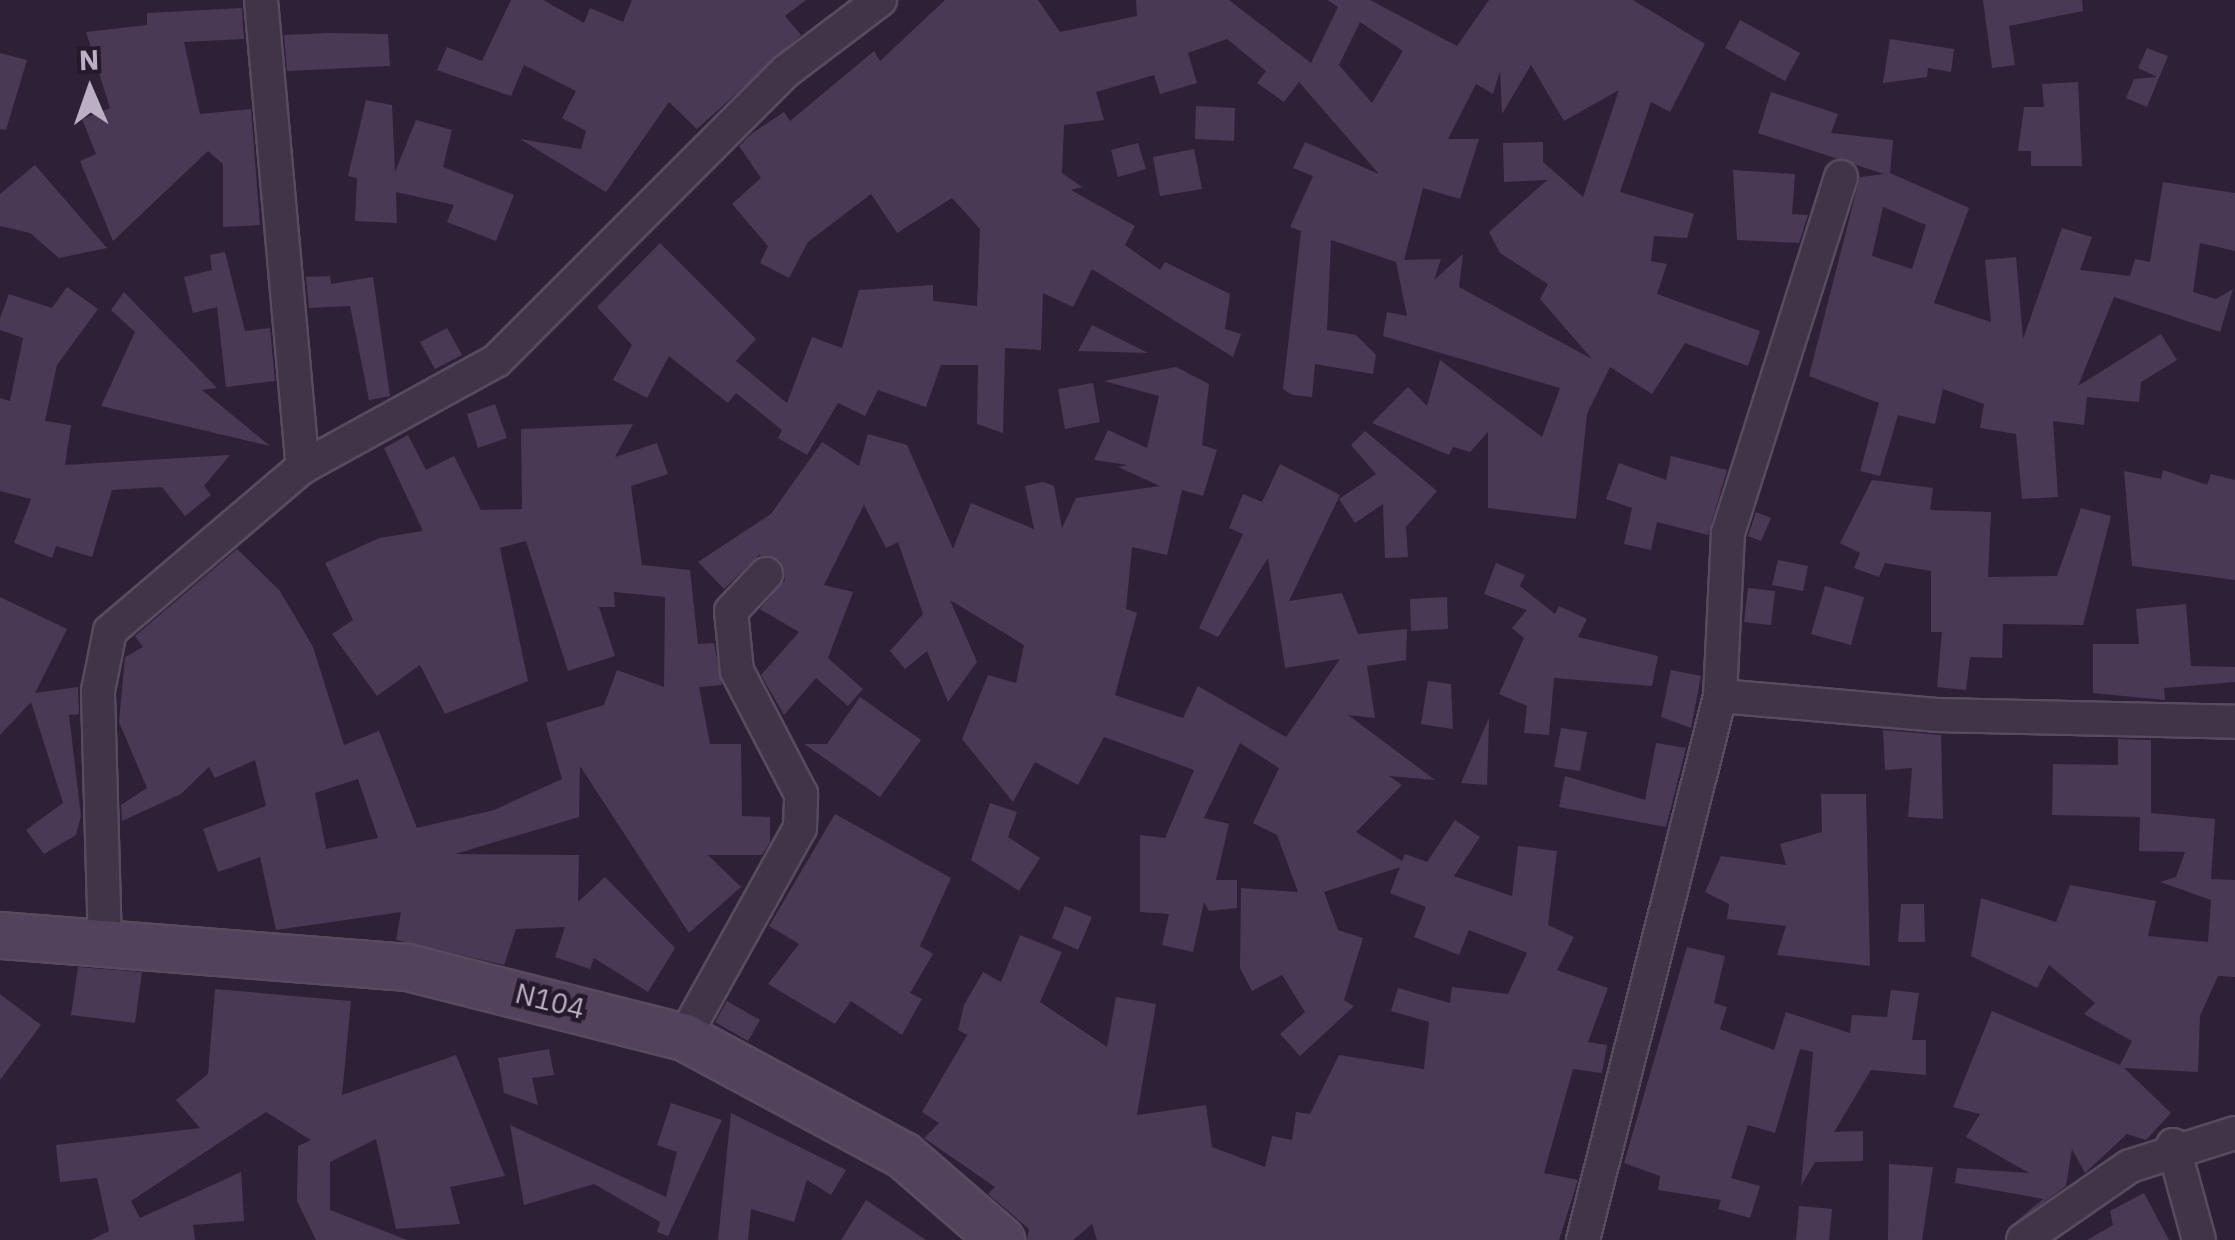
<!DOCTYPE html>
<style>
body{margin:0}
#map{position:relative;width:2235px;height:1240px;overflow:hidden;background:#2e2037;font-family:"IBM Plex Sans",sans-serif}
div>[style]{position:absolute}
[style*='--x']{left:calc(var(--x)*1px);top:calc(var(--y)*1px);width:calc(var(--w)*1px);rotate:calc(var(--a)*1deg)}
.building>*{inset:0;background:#4a3955}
.roads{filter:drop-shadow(2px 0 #584b5f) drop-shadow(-2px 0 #584b5f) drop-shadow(0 2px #584b5f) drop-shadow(0 -2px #584b5f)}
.street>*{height:32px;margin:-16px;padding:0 16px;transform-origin:16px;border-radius:16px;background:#403448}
.secondary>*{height:45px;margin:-22.5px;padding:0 22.5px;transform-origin:22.5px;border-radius:22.5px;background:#52425b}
span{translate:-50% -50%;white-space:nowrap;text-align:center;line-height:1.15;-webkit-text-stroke:9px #25192c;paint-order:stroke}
.street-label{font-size:28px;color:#bcaec4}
.north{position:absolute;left:40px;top:40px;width:100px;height:100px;-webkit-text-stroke:8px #25192c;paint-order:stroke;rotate:358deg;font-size:28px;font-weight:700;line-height:40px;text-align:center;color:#bcaec4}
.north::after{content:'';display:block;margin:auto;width:35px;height:45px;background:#bcaec4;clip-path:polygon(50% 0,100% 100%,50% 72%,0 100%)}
</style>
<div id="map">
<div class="building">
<i style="clip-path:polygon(511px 0,543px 0,584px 23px,590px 8px,623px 22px,632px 0,806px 0,785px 16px,801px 35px,697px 129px,669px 102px,606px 192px,520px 139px,581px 149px,586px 131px,562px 118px,576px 91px,524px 65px,511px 96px,437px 70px,447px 47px,482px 61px)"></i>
<i style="clip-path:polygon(evenodd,945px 0,1038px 0,1060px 32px,1137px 16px,1136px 0,1229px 0,1311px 63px,1338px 7px,1327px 0,1370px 0,1457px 46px,1489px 0,1633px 0,1705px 44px,1670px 112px,1651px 102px,1620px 192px,1694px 214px,1687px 238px,1654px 236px,1651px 261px,1667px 264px,1657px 294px,1760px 331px,1748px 366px,1685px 343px,1652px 394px,1610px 367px,1587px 414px,1576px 519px,1488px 508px,1488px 432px,1470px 452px,1453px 447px,1449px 455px,1372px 423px,1408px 387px,1427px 406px,1440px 360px,1542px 437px,1560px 388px,1383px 336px,1387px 312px,1407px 316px,1396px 262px,1331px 240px,1327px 330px,1356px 335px,1376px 355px,1373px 374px,1315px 364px,1312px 397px,1293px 395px,1283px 389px,1301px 231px,1290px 227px,1313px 176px,1293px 168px,1305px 142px,1379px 174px,1299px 82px,1284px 102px,1257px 83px,1266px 71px,1227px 39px,1188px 53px,1197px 83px,1160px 94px,1154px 75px,1096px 92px,1104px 120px,1064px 125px,1062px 173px,1082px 187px,1071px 190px,1135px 226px,1125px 245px,1160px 270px,1165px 262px,1230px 294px,1225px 329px,1241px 334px,1233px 357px,1092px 269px,1073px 307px,1043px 293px,1041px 350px,1005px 348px,1003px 433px,977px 424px,978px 365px,941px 365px,926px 407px,878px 390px,865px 416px,838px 403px,807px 455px,778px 438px,782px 430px,736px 393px,728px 403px,669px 356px,647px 398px,613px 380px,632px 345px,597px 307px,660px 243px,756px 339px,736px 361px,787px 403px,812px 337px,842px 348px,859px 290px,933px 285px,933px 301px,977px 306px,980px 229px,952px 198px,897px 233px,871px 194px,808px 242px,789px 278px,760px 263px,768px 246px,732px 204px,761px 178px,739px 146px,751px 134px,784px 112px,790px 121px,874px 51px,880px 61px,945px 0,1360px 22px,1403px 51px,1372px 103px,1339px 65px,1360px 22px,945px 0,1531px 65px,1564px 121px,1619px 90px,1583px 197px,1543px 162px,1543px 142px,1503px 143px,1504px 182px,1547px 180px,1489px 232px,1500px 253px,1548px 284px,1540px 299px,1592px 359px,1459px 287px,1463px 254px,1434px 280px,1441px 259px,1404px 260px,1423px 188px,1460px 199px,1479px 139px,1448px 139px,1476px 84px,1493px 94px,1500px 71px,1502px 114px,1531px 65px)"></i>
<i style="clip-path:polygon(1983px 0,2082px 0,2083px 11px,2009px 26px,2015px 65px,1992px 68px)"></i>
<i style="clip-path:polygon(242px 8px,244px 39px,184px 42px,200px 114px,251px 109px,260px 225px,223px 227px,223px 164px,208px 151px,113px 241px,80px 161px,96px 154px,82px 119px,110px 108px,86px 32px,147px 25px,147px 13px)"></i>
<i style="clip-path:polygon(1740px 20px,1800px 53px,1785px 81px,1725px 48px)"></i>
<i style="clip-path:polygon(328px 33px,388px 34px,390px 66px,287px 71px,284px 35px)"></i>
<i style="clip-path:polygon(1890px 39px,1954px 49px,1951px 72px,1928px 68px,1927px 77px,1883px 83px)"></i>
<i style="clip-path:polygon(2147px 48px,2168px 56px,2147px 107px,2126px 98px,2134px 79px,2157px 77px,2138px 68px)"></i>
<i style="clip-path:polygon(0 53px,27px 60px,6px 130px,0 129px)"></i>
<i style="clip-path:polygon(2078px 82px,2082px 166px,2031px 166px,2031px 151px,2018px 151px,2024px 107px,2044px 107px,2042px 84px)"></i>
<i style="clip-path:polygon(evenodd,1771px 92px,1838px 114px,1831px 133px,1893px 140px,1890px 173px,1969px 208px,1934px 303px,1991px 322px,1985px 260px,2016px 257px,2023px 339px,2062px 228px,2092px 237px,2080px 270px,2130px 276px,2135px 259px,2150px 262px,2163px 182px,2235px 193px,2235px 251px,2200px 243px,2193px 292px,2216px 299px,2233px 289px,2220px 332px,2114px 297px,2078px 386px,2161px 334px,2177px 360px,2141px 382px,2139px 402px,2087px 397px,2084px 425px,2053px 421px,2058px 497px,2022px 499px,2016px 434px,1980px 428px,1984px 404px,1943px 389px,1935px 424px,1898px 415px,1880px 476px,1860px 471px,1879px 403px,1809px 376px,1860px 177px,1884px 174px,1758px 133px,1771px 92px,1883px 207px,1926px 225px,1912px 269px,1872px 256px,1883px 207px)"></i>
<i style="clip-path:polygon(366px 100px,392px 105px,395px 172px,416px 120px,452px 130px,443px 167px,514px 195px,496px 241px,447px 222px,454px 205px,396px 192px,397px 223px,355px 221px,357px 178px,348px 176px)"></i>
<i style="clip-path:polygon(1196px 106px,1235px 108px,1234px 141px,1195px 139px)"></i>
<i style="clip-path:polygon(1138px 143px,1146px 169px,1118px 177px,1111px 150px)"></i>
<i style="clip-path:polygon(1194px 149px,1202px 189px,1160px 196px,1153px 157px)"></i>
<i style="clip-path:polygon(35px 165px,107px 248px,59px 258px,30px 233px,0 226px,0 194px)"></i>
<i style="clip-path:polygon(1733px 170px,1795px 174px,1792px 214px,1808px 215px,1799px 243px,1737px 240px)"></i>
<i style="clip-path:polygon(225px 252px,245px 331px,270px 328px,275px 381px,226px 387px,217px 307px,193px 313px,184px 277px,212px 270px,210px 255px)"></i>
<i style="clip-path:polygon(330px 276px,331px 284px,373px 277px,390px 396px,369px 400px,350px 306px,309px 308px,306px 277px)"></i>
<i style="clip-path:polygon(67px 287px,98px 309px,57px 365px,45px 421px,71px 425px,65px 465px,230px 455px,204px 486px,211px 495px,185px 516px,162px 487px,112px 490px,92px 557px,56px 546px,52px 558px,14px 543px,31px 499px,0 491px,0 398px,10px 401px,23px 338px,0 330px,0 318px,9px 294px,52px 308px)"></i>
<i style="clip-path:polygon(124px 292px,217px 388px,202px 390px,270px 446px,101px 406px,135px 332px,111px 310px)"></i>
<i style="clip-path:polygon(1092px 325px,1148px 353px,1078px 351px)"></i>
<i style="clip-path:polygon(447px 328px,462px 355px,435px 369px,420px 342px)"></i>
<i style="clip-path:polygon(1176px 367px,1209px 384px,1202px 445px,1217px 450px,1203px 496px,1182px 490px,1167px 555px,1132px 547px,1126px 609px,1137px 613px,1115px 695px,1183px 718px,1198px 686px,1286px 737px,1340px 659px,1285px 668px,1268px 558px,1218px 637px,1199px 628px,1243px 534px,1229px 528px,1243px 494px,1262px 502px,1280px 464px,1340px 495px,1289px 601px,1342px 593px,1358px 634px,1407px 629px,1406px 660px,1367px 666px,1375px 718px,1348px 715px,1435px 780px,1389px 776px,1402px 785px,1356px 832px,1402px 861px,1405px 854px,1427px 862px,1455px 820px,1480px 837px,1454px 876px,1512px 896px,1518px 846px,1557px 851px,1548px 925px,1574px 937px,1557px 970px,1608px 988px,1588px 1042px,1607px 1045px,1602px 1073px,1573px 1069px,1544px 1173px,1578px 1180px,1559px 1240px,1097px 1240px,1092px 1224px,1073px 1240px,1027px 1240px,1029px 1229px,988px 1194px,995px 1187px,924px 1138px,939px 1123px,922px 1112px,967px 1035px,958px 1030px,964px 1005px,983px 972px,1001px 982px,1020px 935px,1062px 952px,1040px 1002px,1107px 1047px,1116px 997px,1156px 1004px,1137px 1115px,1206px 1105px,1212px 1147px,1265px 1167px,1272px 1136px,1292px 1140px,1296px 1112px,1310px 1114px,1339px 1055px,1424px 1069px,1429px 1022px,1391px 1011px,1398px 988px,1450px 1003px,1452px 987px,1508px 994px,1527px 953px,1469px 930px,1459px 955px,1414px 937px,1426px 907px,1390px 893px,1400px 867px,1324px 892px,1338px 930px,1363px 938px,1344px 1000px,1354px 1006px,1300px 1056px,1280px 1034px,1305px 1012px,1282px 975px,1252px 991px,1240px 968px,1241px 888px,1298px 892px,1277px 835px,1253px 823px,1279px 768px,1240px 743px,1204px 818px,1229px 824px,1216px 880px,1237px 880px,1237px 908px,1209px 911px,1204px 902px,1193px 952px,1162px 945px,1169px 914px,1140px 912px,1140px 835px,1165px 838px,1194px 770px,1104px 737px,1078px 785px,1035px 762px,1013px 802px,962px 739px,988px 675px,1016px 683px,1024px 645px,950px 600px,977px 662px,948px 702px,927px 651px,905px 669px,890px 651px,923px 614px,898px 542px,886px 548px,864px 505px,824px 585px,853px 592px,828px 658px,863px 689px,848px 706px,816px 678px,784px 715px,761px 675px,799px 632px,760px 609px,785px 580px,780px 560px,759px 555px,724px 589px,698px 562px,771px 514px,822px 442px,859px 466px,868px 434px,907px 445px,953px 549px,971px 503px,1034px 529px,1025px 486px,1043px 482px,1054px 486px,1062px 528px,1076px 498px,1160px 486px,1118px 467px,1128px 465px,1094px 460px,1108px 430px,1147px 448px,1159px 396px,1104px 381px)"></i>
<i style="clip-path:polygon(1093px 383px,1100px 422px,1065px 429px,1058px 389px)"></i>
<i style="clip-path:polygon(495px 404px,507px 438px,478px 448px,467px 414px)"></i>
<i style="clip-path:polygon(evenodd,633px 424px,615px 457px,657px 443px,668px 474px,631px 486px,642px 565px,690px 570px,698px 644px,714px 643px,722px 685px,699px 687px,710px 744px,741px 744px,742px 816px,770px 817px,770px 842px,762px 855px,708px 855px,741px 887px,689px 933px,580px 766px,579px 817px,455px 854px,579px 855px,578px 902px,605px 877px,675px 948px,648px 992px,594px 958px,590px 969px,555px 957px,565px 927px,516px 929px,504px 965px,396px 940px,401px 912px,276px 930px,260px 857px,218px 872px,203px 829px,266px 806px,255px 760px,215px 778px,209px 767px,181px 794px,122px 821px,121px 805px,147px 788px,119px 722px,125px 657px,143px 647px,135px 636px,237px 549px,280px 591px,313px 647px,344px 745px,379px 731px,417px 828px,494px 810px,562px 779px,546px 723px,604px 705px,617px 670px,664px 687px,665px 597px,614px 592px,615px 607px,599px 607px,615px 656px,568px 671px,526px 541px,500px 548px,528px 681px,445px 714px,420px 665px,377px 696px,332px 634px,353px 620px,325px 563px,379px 538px,423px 531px,384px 448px,408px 435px,426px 470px,454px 456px,481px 510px,522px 509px,521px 429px,633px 424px,358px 779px,378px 838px,326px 849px,315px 793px,358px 779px)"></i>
<i style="clip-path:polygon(1365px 431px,1437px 491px,1406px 527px,1408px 557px,1385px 558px,1383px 504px,1355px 523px,1339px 499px,1376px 474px,1351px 445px)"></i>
<i style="clip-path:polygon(1671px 456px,1727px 470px,1708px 535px,1657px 522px,1651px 550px,1624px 544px,1632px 508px,1606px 499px,1619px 463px,1666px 480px)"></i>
<i style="clip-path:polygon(2163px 470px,2207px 485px,2211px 474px,2235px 480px,2235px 580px,2132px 566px,2124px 471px,2161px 479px)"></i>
<i style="clip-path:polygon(1872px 480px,1933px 488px,1930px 510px,1991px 512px,1988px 577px,2057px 576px,2081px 508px,2111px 516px,2083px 625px,2003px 624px,2002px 658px,1970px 657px,1966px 690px,1937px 687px,1942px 632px,1931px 632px,1931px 571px,1885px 563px,1879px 577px,1854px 568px,1860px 553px,1840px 543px)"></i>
<i style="clip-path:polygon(1756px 512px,1771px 518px,1761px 541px,1748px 536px)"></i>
<i style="clip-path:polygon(1778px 560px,1808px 566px,1803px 591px,1772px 585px)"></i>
<i style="clip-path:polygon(1496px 563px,1525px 575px,1520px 586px,1555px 614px,1559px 606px,1587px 619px,1578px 637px,1658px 656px,1652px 686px,1554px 678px,1549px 735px,1524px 733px,1527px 706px,1499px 694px,1524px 638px,1512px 628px,1527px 610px,1484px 594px)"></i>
<i style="clip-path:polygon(1825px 586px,1864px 597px,1851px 645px,1811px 634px)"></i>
<i style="clip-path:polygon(1748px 588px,1775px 591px,1771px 625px,1744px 622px)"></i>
<i style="clip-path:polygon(0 597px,67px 629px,35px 693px,78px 687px,79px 714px,69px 715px,81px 816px,76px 835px,44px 854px,26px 830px,63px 803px,31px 702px,0 735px)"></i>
<i style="clip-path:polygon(1447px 597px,1448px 629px,1411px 631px,1410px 599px)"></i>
<i style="clip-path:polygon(2186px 604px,2191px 666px,2235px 667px,2235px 682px,2164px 688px,2165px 700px,2093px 693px,2093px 644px,2139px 644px,2136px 609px)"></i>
<i style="clip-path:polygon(1671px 670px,1701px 676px,1691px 728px,1661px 717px)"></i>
<i style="clip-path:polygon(1428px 681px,1451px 684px,1453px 729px,1421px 724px)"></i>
<i style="clip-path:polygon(860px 697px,921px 740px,880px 797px,804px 744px,827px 744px)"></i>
<i style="clip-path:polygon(1489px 718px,1487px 785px,1461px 783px)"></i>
<i style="clip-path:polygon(1561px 728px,1587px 732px,1580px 771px,1554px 767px)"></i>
<i style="clip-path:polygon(1883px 730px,1941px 735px,1943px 819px,1908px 817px,1912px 768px,1885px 770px)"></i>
<i style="clip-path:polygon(2118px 739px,2151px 740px,2151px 813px,2215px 819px,2211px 879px,2235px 880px,2235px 977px,2218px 976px,2200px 1016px,2198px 1072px,2124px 1068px,2171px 1113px,2146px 1140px,2127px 1134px,2085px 1173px,2072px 1149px,2066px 1186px,2007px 1229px,2043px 1199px,1955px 1183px,1957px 1168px,2029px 1173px,1966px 1137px,1980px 1114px,1953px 1107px,1992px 1011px,2120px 1065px,2132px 1041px,2084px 1014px,2095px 1003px,2049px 965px,2037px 988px,1971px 956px,1981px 898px,2056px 922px,2070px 885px,2156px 901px,2148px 936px,2208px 942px,2211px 900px,2160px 882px,2176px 877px,2185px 852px,2139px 851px,2140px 817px,2052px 815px,2053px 764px,2118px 765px)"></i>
<i style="clip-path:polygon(1656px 743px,1686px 748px,1666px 827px,1559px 807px,1565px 776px,1645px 800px)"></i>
<i style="clip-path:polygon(1821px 794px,1866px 794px,1870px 966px,1777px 955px,1786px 926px,1727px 919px,1729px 904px,1705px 892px,1721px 856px,1786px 865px,1780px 844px,1822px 832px)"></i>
<i style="clip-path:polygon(990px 803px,1017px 812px,1008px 837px,1040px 858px,1019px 891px,971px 860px)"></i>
<i style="clip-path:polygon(835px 814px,951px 878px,920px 946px,933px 954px,910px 993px,922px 999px,902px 1035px,851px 1001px,835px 1024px,768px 984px,799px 944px,769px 926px)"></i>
<i style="clip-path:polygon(1901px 904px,1924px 904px,1925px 942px,1898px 942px)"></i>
<i style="clip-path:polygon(1065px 906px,1092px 917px,1078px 950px,1052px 938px)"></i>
<i style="clip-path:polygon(1687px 947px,1725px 956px,1714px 1003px,1727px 1007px,1720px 1029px,1774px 1050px,1786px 1012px,1850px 1033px,1852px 1015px,1887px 1017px,1891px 990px,1919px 993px,1912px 1040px,1926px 1040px,1926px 1075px,1871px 1070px,1834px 1132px,1863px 1131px,1863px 1161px,1815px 1162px,1801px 1186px,1813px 1052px,1800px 1049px,1775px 1133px,1748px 1125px,1731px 1178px,1760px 1186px,1750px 1218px,1718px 1209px,1721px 1200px,1658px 1190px,1660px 1176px,1624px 1163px)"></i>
<i style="clip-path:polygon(78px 967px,142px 972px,135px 1023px,71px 1015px)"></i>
<i style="clip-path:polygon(215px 989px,351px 1001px,342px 1095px,456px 1055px,505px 1176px,450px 1187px,460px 1224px,396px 1229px,376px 1139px,330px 1162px,330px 1210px,407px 1240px,316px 1240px,297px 1201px,298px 1146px,311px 1140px,266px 1112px,131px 1201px,140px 1218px,241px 1172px,244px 1221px,193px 1225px,195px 1240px,91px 1240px,109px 1231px,97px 1178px,60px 1182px,56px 1145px,200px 1128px,176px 1100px,208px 1074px)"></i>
<i style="clip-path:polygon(0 994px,41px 1025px,0 1080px)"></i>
<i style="clip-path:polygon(727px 1001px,760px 1020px,748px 1041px,715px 1022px)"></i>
<i style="clip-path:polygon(549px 1049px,554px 1075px,532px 1078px,538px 1105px,504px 1093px,498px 1058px)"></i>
<i style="clip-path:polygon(671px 1103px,722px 1120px,668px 1236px,657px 1232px,660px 1222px,594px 1184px,524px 1205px,510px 1125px,666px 1197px,677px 1152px,657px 1145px)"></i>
<i style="clip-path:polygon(731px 1113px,846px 1170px,831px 1195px,807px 1180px,794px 1222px,751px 1209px,748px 1240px,718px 1240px)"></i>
<i style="clip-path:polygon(1889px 1164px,1933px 1167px,1922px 1240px,1888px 1240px)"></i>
<i style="clip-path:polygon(2144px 1193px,2169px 1240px,2087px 1240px,2113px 1225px,2110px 1211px)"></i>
<i style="clip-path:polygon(866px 1200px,926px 1240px,841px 1240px)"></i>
<i style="clip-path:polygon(1799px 1206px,1832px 1209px,1829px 1240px,1796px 1240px)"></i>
</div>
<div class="roads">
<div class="street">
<i style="--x:261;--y:0;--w:469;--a:84.9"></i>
<i style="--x:1841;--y:177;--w:374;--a:107.6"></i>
<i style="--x:1728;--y:533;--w:163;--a:92.8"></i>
<i style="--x:1720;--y:696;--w:217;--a:5"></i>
<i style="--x:1936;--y:715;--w:299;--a:1.3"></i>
<i style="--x:105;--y:945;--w:254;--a:-91.6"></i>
<i style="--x:98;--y:691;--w:61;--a:-78.7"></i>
<i style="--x:110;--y:631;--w:253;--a:-40.4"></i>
<i style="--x:303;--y:467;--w:220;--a:-28.8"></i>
<i style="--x:496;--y:361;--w:410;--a:-45"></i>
<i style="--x:786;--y:71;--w:118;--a:-37.1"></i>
<i style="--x:684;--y:1037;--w:239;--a:-61"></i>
<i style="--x:800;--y:828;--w:34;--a:-88"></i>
<i style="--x:801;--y:794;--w:139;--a:-117.5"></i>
<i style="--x:737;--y:671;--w:60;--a:-95.7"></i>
<i style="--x:731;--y:611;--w:51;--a:-46.6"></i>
<i style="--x:2173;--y:1145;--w:98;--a:74.7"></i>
<i style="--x:1583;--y:1240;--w:561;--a:-75.86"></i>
<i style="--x:2023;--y:1240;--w:130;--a:-34.7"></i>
<i style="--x:2130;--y:1166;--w:110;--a:-17.4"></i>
</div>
<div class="secondary">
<i style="--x:0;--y:935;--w:408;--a:4.5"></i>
<i style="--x:407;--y:967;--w:286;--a:14.2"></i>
<i style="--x:684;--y:1037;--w:249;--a:28.3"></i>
<i style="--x:903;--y:1155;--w:130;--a:40.9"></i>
</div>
</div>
<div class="street-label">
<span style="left:550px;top:1001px;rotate:14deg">N104</span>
</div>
<div class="north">N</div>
</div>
